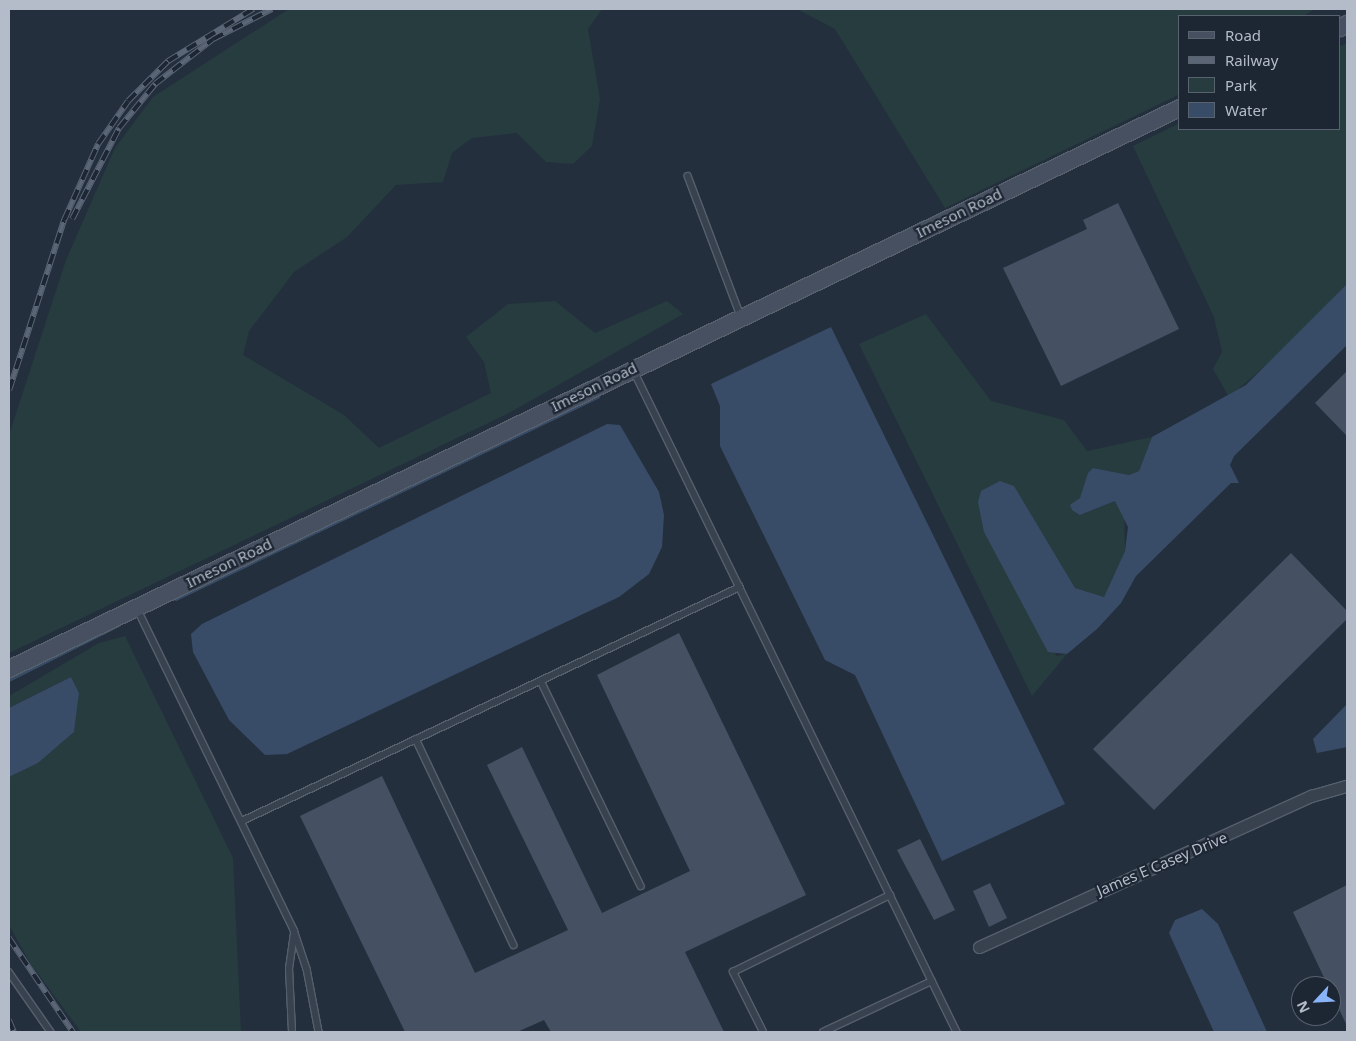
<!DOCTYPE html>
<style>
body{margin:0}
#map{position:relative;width:1356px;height:1041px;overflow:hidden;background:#242f3e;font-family:"Noto Sans",sans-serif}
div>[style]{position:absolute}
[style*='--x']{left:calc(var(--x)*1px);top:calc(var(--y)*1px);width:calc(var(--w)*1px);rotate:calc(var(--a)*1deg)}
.green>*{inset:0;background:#263c3f}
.water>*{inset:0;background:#394c67}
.stream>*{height:4px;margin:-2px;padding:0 2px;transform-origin:2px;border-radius:2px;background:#394c67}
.building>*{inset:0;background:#455162}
.roads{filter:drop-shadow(1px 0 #565f6c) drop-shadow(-1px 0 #565f6c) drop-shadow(0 1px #565f6c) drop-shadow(0 -1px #565f6c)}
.lane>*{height:5.5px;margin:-2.75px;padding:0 2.75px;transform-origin:2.75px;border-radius:2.75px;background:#38414e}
.street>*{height:11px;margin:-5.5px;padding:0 5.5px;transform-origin:5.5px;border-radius:5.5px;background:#38414e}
.secondary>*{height:16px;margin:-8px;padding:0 8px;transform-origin:8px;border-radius:8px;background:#465061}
.rail>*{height:5.5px;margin-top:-2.75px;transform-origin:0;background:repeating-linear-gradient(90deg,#1d2633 0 11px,#5a6575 0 22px);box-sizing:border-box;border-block:1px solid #5a6575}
span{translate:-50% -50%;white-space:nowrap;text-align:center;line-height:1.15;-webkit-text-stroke:4.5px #1d2633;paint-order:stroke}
.street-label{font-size:15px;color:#b4bcc9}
.frame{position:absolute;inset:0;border:10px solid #b4bcc9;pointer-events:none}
.legend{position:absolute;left:1178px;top:15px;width:162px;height:115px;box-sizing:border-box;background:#1d2633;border:1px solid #59626f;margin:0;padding:6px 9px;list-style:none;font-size:15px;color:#b4bcc9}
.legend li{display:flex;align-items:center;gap:10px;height:25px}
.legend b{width:25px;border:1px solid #59626f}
.north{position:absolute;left:1291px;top:976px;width:50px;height:50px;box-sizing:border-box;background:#1d2633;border:1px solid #59626f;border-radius:50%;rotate:245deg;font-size:14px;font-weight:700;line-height:20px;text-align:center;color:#b4bcc9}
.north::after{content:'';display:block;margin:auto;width:18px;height:22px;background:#8ab4f8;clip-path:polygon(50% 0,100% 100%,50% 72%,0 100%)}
</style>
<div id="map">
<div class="green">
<i style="clip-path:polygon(289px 9px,602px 9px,588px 29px,600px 99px,592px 146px,573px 164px,546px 162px,517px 133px,472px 138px,452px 153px,443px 182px,396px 185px,347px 237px,294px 272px,249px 331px,243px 355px,344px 415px,379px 448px,491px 393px,484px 362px,466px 337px,508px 304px,555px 301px,595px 333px,667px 301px,683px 314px,509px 413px,9px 653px,9px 435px,66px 260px,115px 148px,153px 97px)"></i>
<i style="clip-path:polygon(797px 9px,1315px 9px,1303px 16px,1180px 16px,1180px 94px,945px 208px,835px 29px)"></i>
<i style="clip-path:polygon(1347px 43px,1347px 284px,1287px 347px,1229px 397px,1213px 369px,1222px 352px,1214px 317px,1133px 146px,1180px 123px,1180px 129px,1340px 129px,1340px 46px)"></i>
<i style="clip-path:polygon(926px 314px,991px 401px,1064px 420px,1087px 451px,1152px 437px,1139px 471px,1129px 475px,1093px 468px,1080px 498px,1080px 515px,1115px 501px,1124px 511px,1125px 551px,1104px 597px,1075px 588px,1014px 487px,1056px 656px,1067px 654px,1032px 696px,859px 344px)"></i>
<i style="clip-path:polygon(125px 636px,233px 858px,241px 1032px,81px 1032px,30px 963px,9px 925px,9px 777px,38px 763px,74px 732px,79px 693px,71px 677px,9px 708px,9px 696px,99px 643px)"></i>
</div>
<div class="water">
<i style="clip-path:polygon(1347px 284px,1347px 345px,1234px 456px,1230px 465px,1239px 483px,1231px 483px,1136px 576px,1121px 603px,1097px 629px,1067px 654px,1048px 652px,984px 532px,978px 502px,981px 491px,1000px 481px,1014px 486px,1075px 588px,1104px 597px,1125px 551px,1128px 527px,1115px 501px,1080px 515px,1072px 510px,1070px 505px,1080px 498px,1088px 473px,1093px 468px,1129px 475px,1139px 471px,1152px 437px,1246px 385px)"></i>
<i style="clip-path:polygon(831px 327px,1065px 804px,942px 861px,855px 675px,825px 660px,720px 446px,720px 406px,711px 384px)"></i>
<i style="clip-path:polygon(607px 424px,620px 425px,659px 492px,664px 515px,662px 547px,649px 574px,619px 597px,287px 754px,265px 755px,229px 720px,193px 652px,191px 634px,202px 624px)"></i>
<i style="clip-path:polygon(71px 677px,79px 693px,74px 732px,38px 763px,9px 777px,9px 708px)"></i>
<i style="clip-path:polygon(1347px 704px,1347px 747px,1317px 753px,1313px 739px)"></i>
<i style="clip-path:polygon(1202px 909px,1218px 924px,1267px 1032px,1214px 1032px,1169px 933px,1175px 920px)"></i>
</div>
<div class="stream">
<i style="--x:176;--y:599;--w:468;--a:-25.6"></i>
<i style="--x:9;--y:680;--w:123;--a:-26.6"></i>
</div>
<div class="building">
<i style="clip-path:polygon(1118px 203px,1179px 329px,1061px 386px,1003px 268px,1087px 229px,1083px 220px)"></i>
<i style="clip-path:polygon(1347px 371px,1347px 436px,1315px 403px)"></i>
<i style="clip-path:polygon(1291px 553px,1347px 611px,1347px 619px,1154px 810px,1093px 749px)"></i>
<i style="clip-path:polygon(679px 633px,806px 895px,685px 952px,724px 1032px,551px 1032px,544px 1020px,517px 1032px,405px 1032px,300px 816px,382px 776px,475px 973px,568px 930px,487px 765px,522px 747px,602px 913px,690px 871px,597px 675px)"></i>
<i style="clip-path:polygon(920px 839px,955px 910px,934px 920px,897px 850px)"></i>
<i style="clip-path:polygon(990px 883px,1007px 918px,989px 927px,973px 891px)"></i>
<i style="clip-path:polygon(1347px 885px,1347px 1026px,1293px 912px)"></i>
</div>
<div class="roads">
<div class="lane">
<i style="--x:688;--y:176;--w:150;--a:69.3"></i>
<i style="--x:634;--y:371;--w:736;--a:63.96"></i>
<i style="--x:138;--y:610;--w:356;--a:64"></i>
<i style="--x:294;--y:930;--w:41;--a:71.6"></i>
<i style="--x:307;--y:969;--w:64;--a:79.2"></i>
<i style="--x:541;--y:681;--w:228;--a:64"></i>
<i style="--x:416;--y:739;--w:228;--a:64.6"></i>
<i style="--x:242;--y:821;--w:550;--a:-25.17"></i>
<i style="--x:9;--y:972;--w:73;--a:55"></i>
<i style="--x:292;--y:1032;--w:63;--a:-92.7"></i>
<i style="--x:289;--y:969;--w:37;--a:-82"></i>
<i style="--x:763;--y:1032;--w:67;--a:-116.6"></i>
<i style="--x:733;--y:972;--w:175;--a:-26.1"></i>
<i style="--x:823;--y:1032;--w:120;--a:-25.1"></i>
</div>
<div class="street">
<i style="--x:979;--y:947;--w:365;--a:-24.5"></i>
<i style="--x:1311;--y:796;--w:37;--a:-16"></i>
</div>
<div class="secondary">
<i style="--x:1340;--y:28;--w:8;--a:-30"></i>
<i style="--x:9;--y:669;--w:1298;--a:-25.6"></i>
</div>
</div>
<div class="rail">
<i style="--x:72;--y:219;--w:102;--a:-62.7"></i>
<i style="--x:119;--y:128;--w:57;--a:-50.7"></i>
<i style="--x:155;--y:84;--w:73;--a:-37.8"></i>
<i style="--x:213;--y:39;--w:66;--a:-27"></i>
<i style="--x:9;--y:390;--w:179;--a:-72.1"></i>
<i style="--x:64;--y:220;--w:83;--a:-65.9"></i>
<i style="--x:98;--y:144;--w:52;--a:-55.1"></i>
<i style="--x:128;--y:101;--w:57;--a:-45"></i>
<i style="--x:168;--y:61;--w:100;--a:-31.5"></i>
<i style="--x:9;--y:938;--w:114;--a:55.8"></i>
<i style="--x:9;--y:1020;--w:13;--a:67"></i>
</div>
<div class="street-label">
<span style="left:959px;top:213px;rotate:-26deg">Imeson Road</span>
<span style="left:594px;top:387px;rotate:-26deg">Imeson Road</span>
<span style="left:229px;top:563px;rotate:-26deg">Imeson Road</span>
<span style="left:1162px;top:864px;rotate:-23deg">James E Casey Drive</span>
</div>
<div class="frame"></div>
<ul class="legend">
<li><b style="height:6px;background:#465061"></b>Road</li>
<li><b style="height:6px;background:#5a6575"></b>Railway</li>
<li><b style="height:14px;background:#263c3f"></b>Park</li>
<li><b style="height:14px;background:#394c67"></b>Water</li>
</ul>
<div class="north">N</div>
</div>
